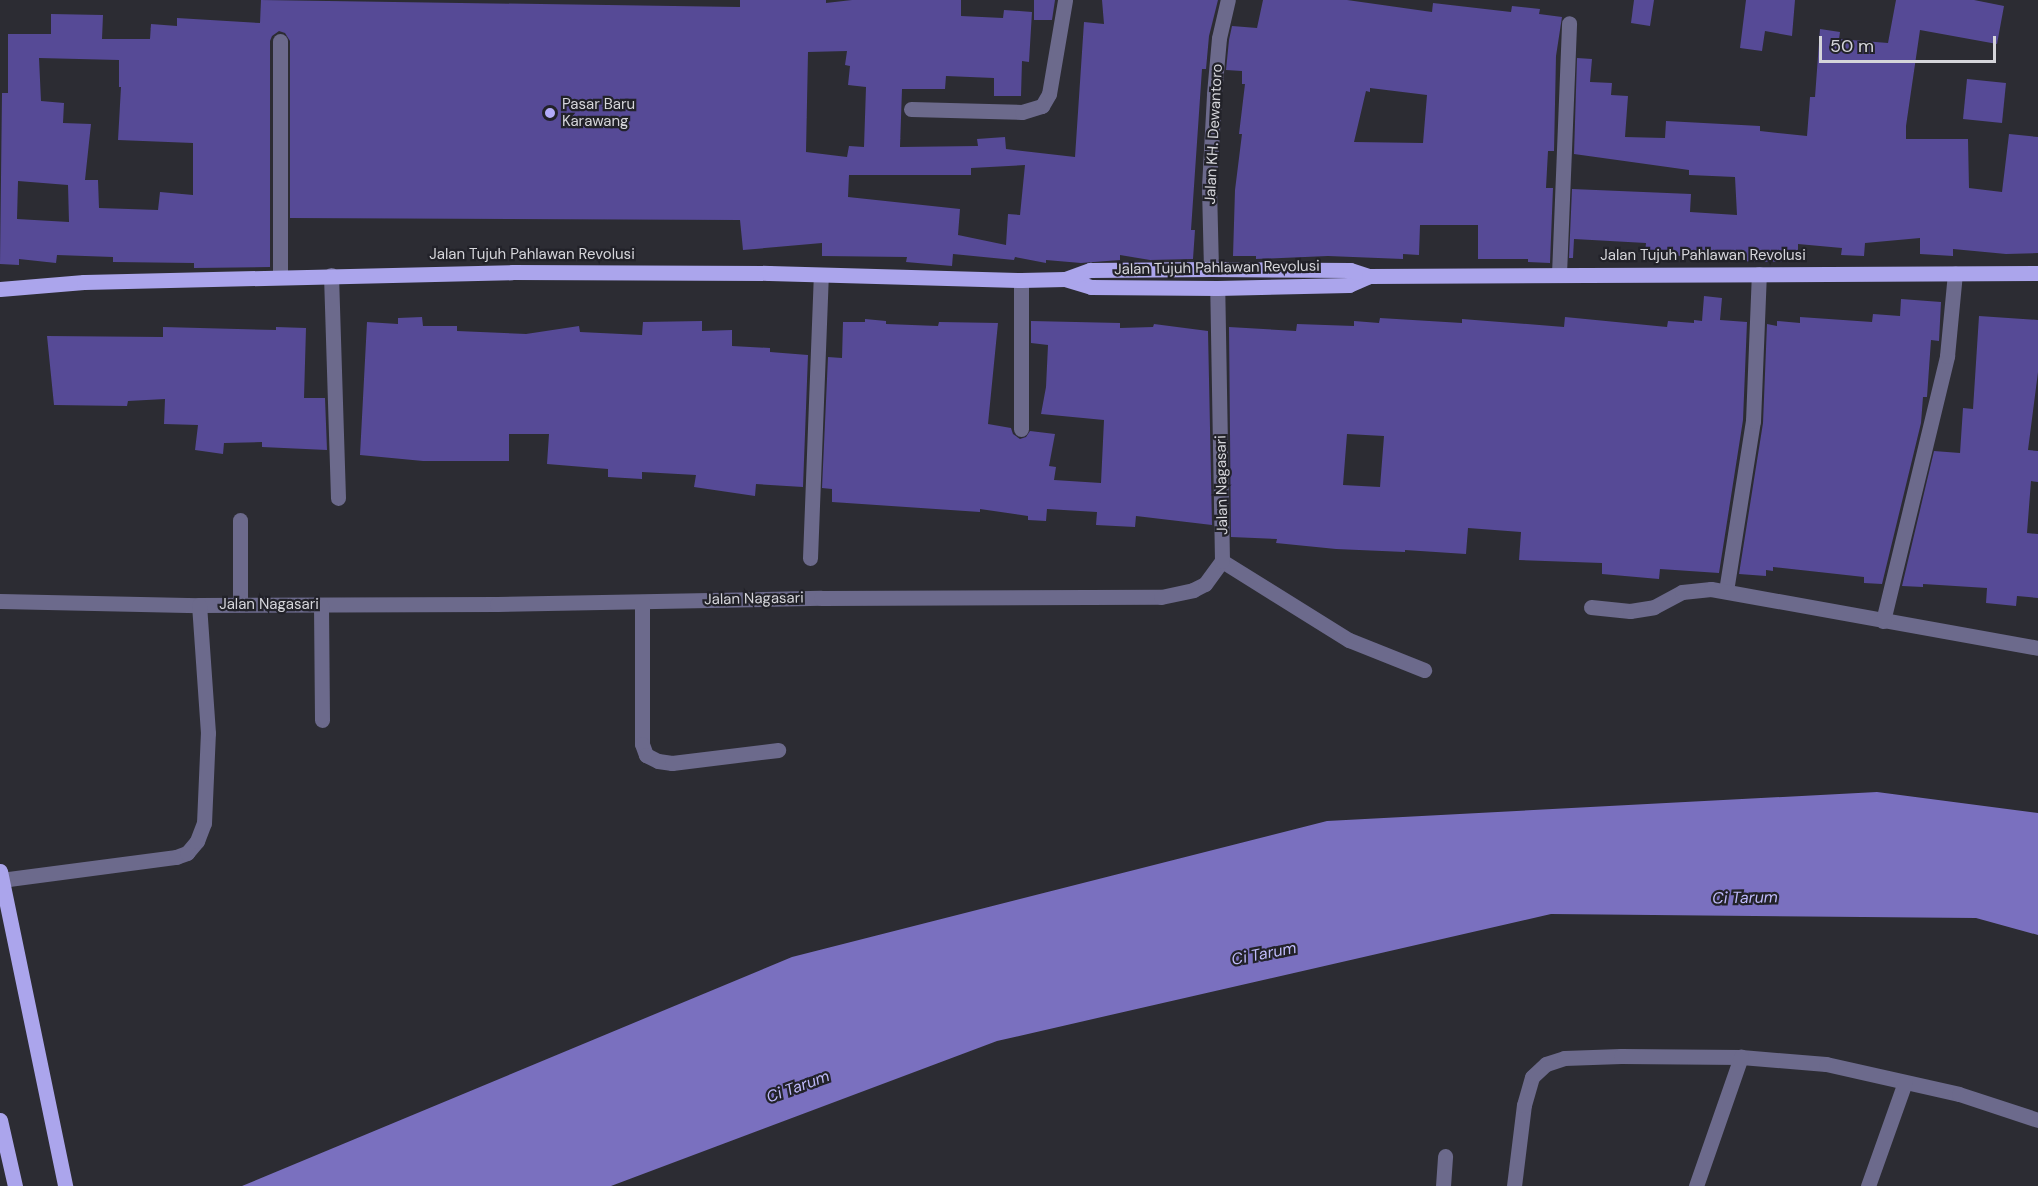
<!DOCTYPE html>
<style>
body{margin:0}
#map{position:relative;width:2038px;height:1186px;overflow:hidden;background:#2c2c33;font-family:"DM Sans",sans-serif}
div>[style]{position:absolute}
[style*='--x']{left:calc(var(--x)*1px);top:calc(var(--y)*1px);width:calc(var(--w)*1px);rotate:calc(var(--a)*1deg)}
.water>*{inset:0;background:#7a70bf}
.building>*{inset:0;background:#564a96}
.minor>*{height:15px;margin:-7.5px;padding:0 7.5px;transform-origin:7.5px;border-radius:7.5px;background:#6c6a8c}
.major>*{height:15px;margin:-7.5px;padding:0 7.5px;transform-origin:7.5px;border-radius:7.5px;background:#aba5ec}
.dots>*{width:16px;height:16px;translate:-50% -50%;box-sizing:border-box;border:3px solid #222229;border-radius:50%}
span{translate:-50% -50%;white-space:nowrap;text-align:center;line-height:1.15;-webkit-text-stroke:4.5px #222229;paint-order:stroke}
.poi-label{font-size:15px;color:#d5d5da}
.left{translate:0 -50%;text-align:left}
.street-label{font-size:15px;color:#d5d5da}
.water-label{font-size:16px;color:#bfbafa;font-style:italic}
.scale{position:absolute;left:1819px;top:36px;width:177px;height:27px;box-sizing:border-box;border:3px solid #d5d5da;border-top:0;padding-left:8px;font-size:18px;line-height:21px;white-space:nowrap;color:#d5d5da;-webkit-text-stroke:4px #222229;paint-order:stroke}
</style>
<div id="map">
<div class="water">
<i style="clip-path:polygon(1877px 792px,2038px 813px,2038px 935px,1976px 918px,1551px 914px,997px 1041px,611px 1186px,242px 1186px,792px 957px,1327px 821px)"></i>
</div>
<div class="building">
<i style="clip-path:polygon(evenodd,261px 0,740px 7px,740px 0,826px 0,826px 3px,852px 0,961px 0,961px 16px,1003px 18px,1004px 10px,1032px 12px,1029px 62px,1022px 61px,1021px 96px,994px 96px,994px 78px,946px 76px,945px 89px,902px 89px,900px 147px,978px 146px,977px 139px,1005px 137px,1006px 149px,1075px 157px,1084px 22px,1104px 24px,1102px 0,1218px 0,1209px 36px,1206px 69px,1202px 69px,1191px 230px,1195px 230px,1193px 259px,1150px 260px,1120px 255px,1120px 260px,1081px 263px,1046px 260px,1046px 263px,1015px 257px,1014px 260px,953px 254px,952px 266px,906px 262px,907px 257px,822px 256px,822px 243px,743px 250px,740px 220px,290px 218px,290px 41px,285px 33px,279px 31px,272px 36px,270px 41px,270px 267px,194px 268px,194px 263px,113px 262px,113px 257px,57px 255px,56px 263px,19px 259px,19px 265px,0 264px,2px 93px,8px 93px,8px 34px,51px 34px,51px 14px,103px 15px,102px 39px,150px 39px,151px 24px,177px 26px,177px 18px,260px 23px,261px 0,847px 51px,845px 65px,850px 66px,848px 85px,866px 87px,864px 147px,849px 146px,847px 157px,806px 152px,808px 52px,847px 51px,261px 0,39px 58px,119px 60px,119px 87px,121px 87px,118px 140px,193px 143px,193px 195px,160px 192px,158px 210px,99px 208px,98px 180px,85px 180px,91px 124px,63px 123px,64px 103px,41px 101px,39px 58px,261px 0,1025px 165px,1020px 215px,1008px 214px,1006px 245px,958px 235px,960px 209px,848px 197px,849px 175px,971px 175px,971px 168px,1025px 165px,261px 0,18px 181px,68px 185px,69px 222px,17px 219px,18px 181px)"></i>
<i style="clip-path:polygon(1034px 0,1055px 0,1052px 20px,1034px 20px)"></i>
<i style="clip-path:polygon(evenodd,1263px 0,1347px 0,1432px 12px,1433px 3px,1511px 12px,1512px 6px,1540px 9px,1539px 14px,1562px 17px,1556px 56px,1554px 151px,1548px 151px,1546px 188px,1553px 188px,1550px 263px,1528px 262px,1528px 259px,1478px 259px,1478px 225px,1420px 225px,1419px 255px,1403px 254px,1403px 259px,1328px 256px,1256px 259px,1256px 256px,1233px 256px,1235px 190px,1242px 134px,1239px 134px,1245px 84px,1242px 84px,1242px 71px,1226px 70px,1229px 40px,1232px 26px,1257px 28px,1263px 0,1370px 88px,1427px 95px,1423px 143px,1354px 142px,1366px 91px,1370px 92px,1370px 88px)"></i>
<i style="clip-path:polygon(1634px 0,1654px 0,1650px 26px,1631px 23px)"></i>
<i style="clip-path:polygon(1746px 0,1795px 0,1792px 36px,1765px 31px,1762px 51px,1740px 48px)"></i>
<i style="clip-path:polygon(1896px 0,1974px 0,2004px 6px,1997px 44px,1920px 30px,1906px 126px,1906px 139px,1968px 139px,1969px 188px,2002px 192px,2009px 134px,2038px 137px,2038px 253px,2006px 254px,1953px 249px,1953px 256px,1920px 254px,1920px 238px,1865px 243px,1864px 256px,1841px 255px,1842px 248px,1798px 244px,1798px 261px,1755px 262px,1645px 253px,1646px 243px,1574px 239px,1573px 258px,1569px 258px,1572px 189px,1691px 194px,1690px 212px,1737px 215px,1735px 177px,1689px 175px,1689px 170px,1574px 154px,1577px 58px,1592px 59px,1590px 82px,1612px 83px,1611px 95px,1628px 96px,1625px 137px,1665px 138px,1666px 121px,1760px 126px,1760px 131px,1807px 136px,1810px 97px,1815px 97px,1820px 29px,1840px 32px,1839px 39px,1888px 43px)"></i>
<i style="clip-path:polygon(1967px 79px,2006px 83px,2002px 123px,1963px 119px)"></i>
<i style="clip-path:polygon(evenodd,1704px 296px,1722px 298px,1720px 320px,1747px 322px,1743px 420px,1719px 573px,1660px 569px,1659px 579px,1602px 574px,1602px 563px,1519px 560px,1521px 532px,1468px 528px,1466px 554px,1405px 550px,1405px 552px,1336px 549px,1276px 543px,1277px 539px,1231px 537px,1229px 327px,1296px 331px,1297px 324px,1354px 326px,1354px 321px,1379px 323px,1380px 318px,1462px 323px,1462px 319px,1564px 327px,1565px 317px,1667px 327px,1668px 321px,1694px 323px,1694px 320px,1702px 321px,1704px 296px,1347px 434px,1384px 436px,1380px 487px,1343px 485px,1347px 434px)"></i>
<i style="clip-path:polygon(1901px 299px,1941px 302px,1939px 341px,1931px 340px,1927px 397px,1923px 397px,1921px 423px,1882px 584px,1864px 583px,1864px 577px,1773px 567px,1773px 571px,1766px 570px,1766px 576px,1739px 574px,1763px 423px,1767px 324px,1777px 326px,1777px 321px,1800px 323px,1800px 317px,1872px 322px,1873px 314px,1900px 316px)"></i>
<i style="clip-path:polygon(1979px 316px,2038px 320px,2038px 372px,2028px 450px,2038px 451px,2038px 482px,2031px 481px,2027px 533px,2038px 534px,2038px 598px,2017px 596px,2016px 606px,1986px 603px,1987px 588px,1923px 584px,1923px 587px,1902px 586px,1934px 451px,1960px 453px,1963px 408px,1973px 409px)"></i>
<i style="clip-path:polygon(422px 317px,423px 326px,457px 326px,457px 331px,526px 334px,579px 326px,580px 332px,642px 335px,643px 322px,702px 321px,702px 331px,732px 330px,732px 346px,770px 348px,770px 352px,808px 355px,803px 487px,756px 484px,755px 496px,694px 487px,696px 475px,642px 472px,642px 479px,608px 477px,608px 469px,547px 464px,549px 434px,509px 434px,509px 461px,423px 461px,360px 455px,367px 322px,398px 324px,398px 318px)"></i>
<i style="clip-path:polygon(865px 319px,886px 321px,886px 324px,938px 326px,939px 322px,998px 323px,988px 424px,1011px 428px,1013px 434px,1020px 439px,1026px 437px,1030px 431px,1055px 434px,1049px 466px,1056px 467px,1054px 480px,1101px 483px,1104px 420px,1041px 414px,1046px 387px,1048px 345px,1031px 343px,1031px 321px,1120px 323px,1120px 328px,1153px 327px,1154px 324px,1208px 331px,1212px 525px,1136px 516px,1135px 527px,1096px 525px,1097px 512px,1047px 509px,1046px 521px,1028px 520px,1028px 516px,980px 509px,980px 512px,832px 502px,832px 489px,822px 488px,828px 357px,842px 358px,843px 322px,865px 322px)"></i>
<i style="clip-path:polygon(163px 327px,276px 330px,276px 327px,306px 328px,304px 398px,325px 398px,327px 450px,262px 447px,262px 442px,224px 443px,223px 454px,195px 450px,198px 425px,164px 424px,165px 399px,128px 401px,127px 406px,54px 405px,47px 336px,163px 337px)"></i>
</div>
<div class="minor">
<i style="--x:911;--y:109;--w:111;--a:1.5"></i>
<i style="--x:1022;--y:112;--w:21;--a:-17"></i>
<i style="--x:1042;--y:106;--w:14;--a:-60"></i>
<i style="--x:1049;--y:94;--w:95;--a:-80.3"></i>
<i style="--x:1211;--y:269;--w:82;--a:-91.4"></i>
<i style="--x:1209;--y:187;--w:93;--a:-86.9"></i>
<i style="--x:1214;--y:94;--w:56;--a:-84.9"></i>
<i style="--x:1219;--y:38;--w:39;--a:-77"></i>
<i style="--x:1559;--y:274;--w:251;--a:-87.7"></i>
<i style="--x:331;--y:275;--w:223;--a:88.2"></i>
<i style="--x:280;--y:277;--w:236;--a:-90"></i>
<i style="--x:1021;--y:429;--w:149;--a:-90"></i>
<i style="--x:240;--y:520;--w:84;--a:90"></i>
<i style="--x:810;--y:558;--w:283;--a:-87.8"></i>
<i style="--x:1222;--y:561;--w:150;--a:31.9"></i>
<i style="--x:1349;--y:640;--w:81;--a:21.8"></i>
<i style="--x:1726;--y:591;--w:172;--a:-81"></i>
<i style="--x:1753;--y:421;--w:147;--a:-87.7"></i>
<i style="--x:0;--y:601;--w:199;--a:1.2"></i>
<i style="--x:199;--y:605;--w:298;--a:-0.2"></i>
<i style="--x:497;--y:604;--w:324;--a:-1.1"></i>
<i style="--x:821;--y:598;--w:340;--a:-0.2"></i>
<i style="--x:1161;--y:597;--w:33;--a:-12"></i>
<i style="--x:1193;--y:590;--w:13;--a:-27"></i>
<i style="--x:1205;--y:584;--w:29;--a:-54"></i>
<i style="--x:1222;--y:561;--w:273;--a:-91"></i>
<i style="--x:642;--y:602;--w:142;--a:90"></i>
<i style="--x:642;--y:744;--w:12;--a:70"></i>
<i style="--x:646;--y:755;--w:13;--a:27"></i>
<i style="--x:658;--y:761;--w:14;--a:8"></i>
<i style="--x:672;--y:763;--w:107;--a:-7"></i>
<i style="--x:321;--y:605;--w:115;--a:89.5"></i>
<i style="--x:1591;--y:607;--w:39;--a:6"></i>
<i style="--x:1630;--y:611;--w:24;--a:-9"></i>
<i style="--x:1654;--y:607;--w:32;--a:-28"></i>
<i style="--x:1682;--y:592;--w:29;--a:-6"></i>
<i style="--x:1711;--y:589;--w:332;--a:10.2"></i>
<i style="--x:1883;--y:621;--w:273;--a:-76.4"></i>
<i style="--x:1947;--y:356;--w:83;--a:-84.5"></i>
<i style="--x:1;--y:880;--w:177;--a:-7.5"></i>
<i style="--x:176;--y:857;--w:12;--a:-20"></i>
<i style="--x:187;--y:853;--w:16;--a:-50"></i>
<i style="--x:197;--y:841;--w:19;--a:-69"></i>
<i style="--x:204;--y:823;--w:90;--a:-87.5"></i>
<i style="--x:208;--y:733;--w:128;--a:-94"></i>
<i style="--x:1443;--y:1186;--w:30;--a:-86"></i>
<i style="--x:1514;--y:1186;--w:82;--a:-83"></i>
<i style="--x:1524;--y:1105;--w:29;--a:-74"></i>
<i style="--x:1532;--y:1077;--w:19;--a:-43"></i>
<i style="--x:1546;--y:1064;--w:19;--a:-18"></i>
<i style="--x:1564;--y:1058;--w:57;--a:-2"></i>
<i style="--x:1621;--y:1056;--w:120;--a:0.5"></i>
<i style="--x:1741;--y:1057;--w:85;--a:4.7"></i>
<i style="--x:1826;--y:1064;--w:136;--a:12.7"></i>
<i style="--x:1959;--y:1094;--w:83;--a:18.2"></i>
<i style="--x:1696;--y:1186;--w:137;--a:-70.8"></i>
<i style="--x:1868;--y:1186;--w:110;--a:-70.4"></i>
</div>
<div class="major">
<i style="--x:1065;--y:279;--w:27;--a:17"></i>
<i style="--x:1091;--y:287;--w:126;--a:0.5"></i>
<i style="--x:1217;--y:288;--w:132;--a:-1.3"></i>
<i style="--x:1349;--y:285;--w:22;--a:-24"></i>
<i style="--x:0;--y:289;--w:84;--a:-4.8"></i>
<i style="--x:84;--y:282;--w:428;--a:-1.3"></i>
<i style="--x:512;--y:272;--w:257;--a:0.2"></i>
<i style="--x:769;--y:273;--w:252;--a:1.6"></i>
<i style="--x:1021;--y:280;--w:44;--a:-1.3"></i>
<i style="--x:1065;--y:279;--w:27;--a:-20"></i>
<i style="--x:1090;--y:270;--w:121;--a:-0.5"></i>
<i style="--x:1211;--y:269;--w:139;--a:0.4"></i>
<i style="--x:1350;--y:270;--w:20;--a:18"></i>
<i style="--x:1369;--y:276;--w:669;--a:-0.26"></i>
<i style="--x:0;--y:871;--w:322;--a:78.3"></i>
<i style="--x:0;--y:1120;--w:68;--a:77.2"></i>
</div>
<div class="dots">
<i style="left:550px;top:113px;background:#b3acf9"></i>
</div>
<div class="poi-label">
<span class="left" style="left:562px;top:113px">Pasar Baru<br>Karawang</span>
</div>
<div class="street-label">
<span style="left:1214px;top:134px;rotate:-87deg">Jalan KH. Dewantoro</span>
<span style="left:532px;top:255px">Jalan Tujuh Pahlawan Revolusi</span>
<span style="left:1703px;top:256px">Jalan Tujuh Pahlawan Revolusi</span>
<span style="left:1217px;top:268px;rotate:-1deg">Jalan Tujuh Pahlawan Revolusi</span>
<span style="left:1222px;top:485px;rotate:-91deg">Jalan Nagasari</span>
<span style="left:754px;top:599px;rotate:-1deg">Jalan Nagasari</span>
<span style="left:269px;top:605px">Jalan Nagasari</span>
</div>
<div class="water-label">
<span style="left:1745px;top:898px;rotate:-1deg">Ci Tarum</span>
<span style="left:1264px;top:954px;rotate:-11deg">Ci Tarum</span>
<span style="left:798px;top:1087px;rotate:-20deg">Ci Tarum</span>
</div>
<div class="scale">50 m</div>
</div>
